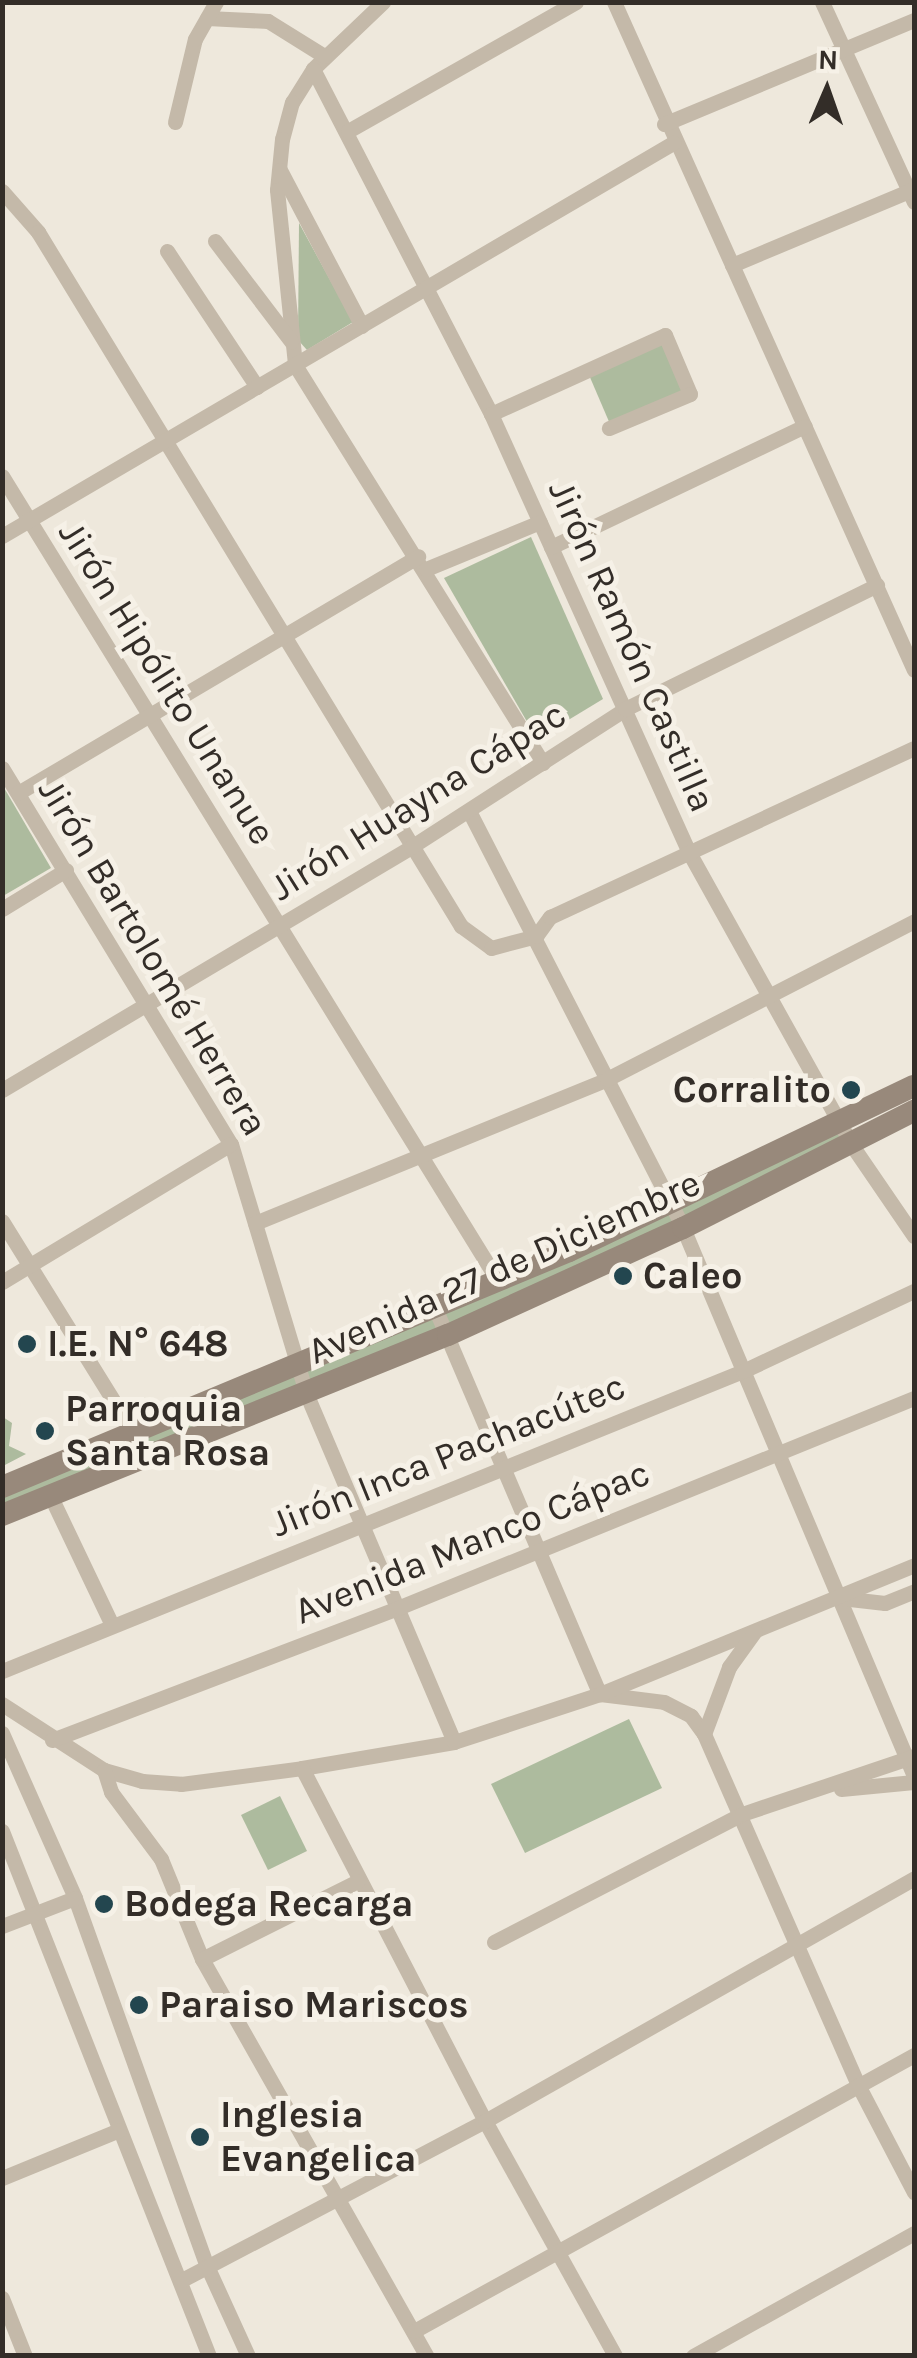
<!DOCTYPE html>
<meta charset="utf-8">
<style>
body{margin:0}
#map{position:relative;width:917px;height:2358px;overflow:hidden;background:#eee8dc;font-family:Karla,sans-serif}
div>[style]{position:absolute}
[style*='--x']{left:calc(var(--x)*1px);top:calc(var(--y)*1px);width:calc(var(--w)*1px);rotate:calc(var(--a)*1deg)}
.green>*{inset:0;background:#adbb9e}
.street>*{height:15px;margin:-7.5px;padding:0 7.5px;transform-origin:7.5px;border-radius:7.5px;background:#c4b9a9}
.secondary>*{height:22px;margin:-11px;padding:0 11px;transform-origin:11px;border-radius:11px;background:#98897b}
.dots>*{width:28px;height:28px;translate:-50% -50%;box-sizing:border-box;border:5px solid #f6f1e7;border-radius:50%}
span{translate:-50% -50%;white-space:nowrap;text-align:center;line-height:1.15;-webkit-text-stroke:10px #f6f1e7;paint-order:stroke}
.street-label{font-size:38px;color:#332d28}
.poi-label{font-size:38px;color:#332d28;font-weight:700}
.right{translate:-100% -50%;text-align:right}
.left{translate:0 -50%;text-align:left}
.frame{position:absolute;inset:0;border:5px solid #332d28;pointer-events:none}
.north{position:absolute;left:777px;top:40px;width:100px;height:100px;-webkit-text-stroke:8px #f6f1e7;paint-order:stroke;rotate:2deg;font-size:28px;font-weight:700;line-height:40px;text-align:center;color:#332d28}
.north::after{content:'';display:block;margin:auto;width:35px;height:45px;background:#332d28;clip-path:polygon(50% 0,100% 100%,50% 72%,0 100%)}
</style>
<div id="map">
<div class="green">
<i style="clip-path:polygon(299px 223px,353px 322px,307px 350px,298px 340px)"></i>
<i style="clip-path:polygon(663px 344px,684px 393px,610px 424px,589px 375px)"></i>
<i style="clip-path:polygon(531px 537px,603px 699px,537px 739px,444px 578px)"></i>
<i style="clip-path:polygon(3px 786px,51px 868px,3px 896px,2px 896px)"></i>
<i style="clip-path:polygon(838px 1128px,846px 1143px,686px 1223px,680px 1206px)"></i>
<i style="clip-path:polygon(670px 1211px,677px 1228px,310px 1387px,304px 1367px)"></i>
<i style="clip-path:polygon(293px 1371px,300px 1390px,3px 1511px,3px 1490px)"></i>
<i style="clip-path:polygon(3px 1417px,12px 1423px,9px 1446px,26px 1454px,3px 1466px)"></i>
<i style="clip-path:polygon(629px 1719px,662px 1788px,525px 1853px,491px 1784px)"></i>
<i style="clip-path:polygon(280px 1796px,307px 1851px,268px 1870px,241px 1815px)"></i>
</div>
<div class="street">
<i style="--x:383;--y:2;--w:97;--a:136.3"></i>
<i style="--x:313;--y:69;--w:39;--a:122"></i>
<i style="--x:292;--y:102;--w:38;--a:105"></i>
<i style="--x:282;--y:139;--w:51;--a:95.6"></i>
<i style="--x:277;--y:190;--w:176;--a:84.1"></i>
<i style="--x:295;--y:365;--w:469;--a:58.1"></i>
<i style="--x:614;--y:2;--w:732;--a:65.82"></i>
<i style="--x:822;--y:2;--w:220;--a:65.3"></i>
<i style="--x:207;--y:18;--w:61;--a:2.8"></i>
<i style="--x:268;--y:21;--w:66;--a:32"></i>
<i style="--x:313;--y:69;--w:388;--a:62.7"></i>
<i style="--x:491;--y:414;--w:485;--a:65.7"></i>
<i style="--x:691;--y:856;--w:329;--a:60.9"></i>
<i style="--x:851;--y:1144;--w:112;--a:55.6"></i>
<i style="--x:175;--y:122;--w:85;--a:-76.5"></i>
<i style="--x:195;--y:39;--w:43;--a:-60.4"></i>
<i style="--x:664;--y:124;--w:271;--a:-22.6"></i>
<i style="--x:348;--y:131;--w:262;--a:-29.5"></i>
<i style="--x:280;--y:170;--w:176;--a:62.3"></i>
<i style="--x:2;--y:191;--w:55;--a:48.7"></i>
<i style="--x:38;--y:232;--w:813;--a:58.64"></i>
<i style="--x:461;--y:926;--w:37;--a:36"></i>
<i style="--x:491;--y:948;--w:47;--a:-14.9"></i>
<i style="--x:215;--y:241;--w:126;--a:52.8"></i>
<i style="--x:167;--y:251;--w:163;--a:56.5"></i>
<i style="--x:732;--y:265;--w:197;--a:-22.7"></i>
<i style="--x:491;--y:414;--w:191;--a:-24.4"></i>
<i style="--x:665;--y:335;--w:64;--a:67"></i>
<i style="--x:690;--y:394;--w:88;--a:157.2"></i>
<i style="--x:2;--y:476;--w:946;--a:58.36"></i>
<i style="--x:2;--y:536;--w:778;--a:-30.36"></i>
<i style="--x:551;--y:547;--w:281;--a:-25.5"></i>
<i style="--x:426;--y:569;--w:123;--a:-22.4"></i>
<i style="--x:2;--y:768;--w:440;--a:58.7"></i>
<i style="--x:231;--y:1144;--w:260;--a:73.2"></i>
<i style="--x:306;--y:1393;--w:379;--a:67"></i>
<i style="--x:18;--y:793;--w:465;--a:-30.6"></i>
<i style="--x:469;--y:811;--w:469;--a:62.8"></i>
<i style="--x:683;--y:1228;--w:595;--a:67.14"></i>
<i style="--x:2;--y:909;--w:75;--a:-31.4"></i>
<i style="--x:536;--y:936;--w:24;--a:-54"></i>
<i style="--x:550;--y:917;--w:401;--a:-24.9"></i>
<i style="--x:2;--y:1090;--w:476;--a:-30.7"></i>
<i style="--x:411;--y:847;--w:255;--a:-32.8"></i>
<i style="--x:625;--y:709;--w:281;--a:-26.2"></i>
<i style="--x:2;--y:1221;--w:247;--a:58.2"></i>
<i style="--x:255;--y:1223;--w:380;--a:-22.2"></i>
<i style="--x:607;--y:1079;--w:345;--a:-27.2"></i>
<i style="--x:2;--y:1282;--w:267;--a:-31.1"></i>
<i style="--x:435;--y:1308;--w:420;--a:66.9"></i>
<i style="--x:600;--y:1694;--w:64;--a:7.1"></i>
<i style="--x:664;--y:1702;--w:30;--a:27"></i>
<i style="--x:691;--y:1716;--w:22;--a:54"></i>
<i style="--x:704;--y:1734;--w:383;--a:66.3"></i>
<i style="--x:858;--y:2085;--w:121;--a:62.4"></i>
<i style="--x:50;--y:1495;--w:142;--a:64.5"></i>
<i style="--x:841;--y:1598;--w:44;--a:6.5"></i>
<i style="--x:885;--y:1603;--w:31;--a:-22"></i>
<i style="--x:2;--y:1671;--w:799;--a:-22.04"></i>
<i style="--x:743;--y:1371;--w:189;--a:-25.1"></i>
<i style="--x:2;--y:1704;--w:121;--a:32.9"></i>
<i style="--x:104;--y:1770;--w:40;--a:16"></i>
<i style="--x:142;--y:1781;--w:39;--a:4"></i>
<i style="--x:181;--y:1784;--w:122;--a:-7.5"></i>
<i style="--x:302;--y:1768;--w:154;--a:-9.7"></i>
<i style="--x:454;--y:1742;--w:154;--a:-18.2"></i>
<i style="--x:600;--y:1694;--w:339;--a:-22.3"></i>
<i style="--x:2;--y:1733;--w:180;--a:66.1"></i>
<i style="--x:75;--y:1898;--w:391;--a:70.3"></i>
<i style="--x:207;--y:2266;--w:99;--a:65.5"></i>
<i style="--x:704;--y:1734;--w:72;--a:-69.5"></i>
<i style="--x:729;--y:1667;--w:44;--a:-54.2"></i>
<i style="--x:52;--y:1740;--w:373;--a:-20.9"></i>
<i style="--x:400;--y:1607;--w:555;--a:-22.13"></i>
<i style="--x:302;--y:1768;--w:398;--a:62.6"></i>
<i style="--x:485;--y:2121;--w:269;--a:61"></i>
<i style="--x:104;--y:1770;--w:23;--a:72"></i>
<i style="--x:111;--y:1792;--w:84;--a:53.3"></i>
<i style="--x:161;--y:1859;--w:108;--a:67.7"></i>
<i style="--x:202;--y:1959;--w:456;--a:60.5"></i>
<i style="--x:841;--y:1789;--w:73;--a:-5.5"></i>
<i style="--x:2;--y:1831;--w:564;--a:68.48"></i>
<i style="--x:2;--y:1926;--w:78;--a:-21"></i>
<i style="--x:494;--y:1942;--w:279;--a:-27.3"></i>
<i style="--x:742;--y:1814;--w:182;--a:-18.6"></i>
<i style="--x:202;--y:1959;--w:174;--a:-26.6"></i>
<i style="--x:2;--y:2178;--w:126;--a:-22.3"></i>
<i style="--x:180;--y:2281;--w:344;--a:-27.7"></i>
<i style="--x:485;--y:2121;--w:493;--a:-29.5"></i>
<i style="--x:2;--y:2298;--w:62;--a:68.4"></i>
<i style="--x:414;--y:2331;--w:571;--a:-28.9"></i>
<i style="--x:693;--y:2356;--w:253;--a:-29.1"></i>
</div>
<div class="secondary">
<i style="--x:2;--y:1487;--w:614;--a:-22.6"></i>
<i style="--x:569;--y:1251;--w:382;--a:-25.6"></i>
<i style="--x:2;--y:1515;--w:481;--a:-22"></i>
<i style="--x:448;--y:1335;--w:258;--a:-24.5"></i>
<i style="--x:683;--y:1228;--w:259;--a:-26.9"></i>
</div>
<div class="dots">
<i style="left:851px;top:1090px;background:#23464f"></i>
<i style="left:623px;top:1276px;background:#23464f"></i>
<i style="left:27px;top:1344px;background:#23464f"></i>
<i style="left:45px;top:1431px;background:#23464f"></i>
<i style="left:104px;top:1904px;background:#23464f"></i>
<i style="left:139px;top:2005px;background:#23464f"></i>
<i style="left:200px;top:2137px;background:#23464f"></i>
</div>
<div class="street-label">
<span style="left:632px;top:646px;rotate:66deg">Jirón Ramón Castilla</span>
<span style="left:167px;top:683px;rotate:58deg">Jirón Hipólito Unanue</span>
<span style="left:418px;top:801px;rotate:-32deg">Jirón Huayna Cápac</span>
<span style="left:153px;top:957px;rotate:59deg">Jirón Bartolomé Herrera</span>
<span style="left:504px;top:1267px;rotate:-24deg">Avenida 27 de Diciembre</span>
<span style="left:448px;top:1455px;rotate:-22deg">Jirón Inca Pachacútec</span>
<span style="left:472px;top:1542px;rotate:-22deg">Avenida Manco Cápac</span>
</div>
<div class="poi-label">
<span class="right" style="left:831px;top:1090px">Corralito</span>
<span class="left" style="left:643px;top:1276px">Caleo</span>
<span class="left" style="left:47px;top:1344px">I.E. N° 648</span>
<span class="left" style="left:65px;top:1431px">Parroquia<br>Santa Rosa</span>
<span class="left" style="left:124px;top:1904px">Bodega Recarga</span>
<span class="left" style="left:159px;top:2005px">Paraiso Mariscos</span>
<span class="left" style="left:220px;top:2137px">Inglesia<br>Evangelica</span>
</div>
<div class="frame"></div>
<div class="north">N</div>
</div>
